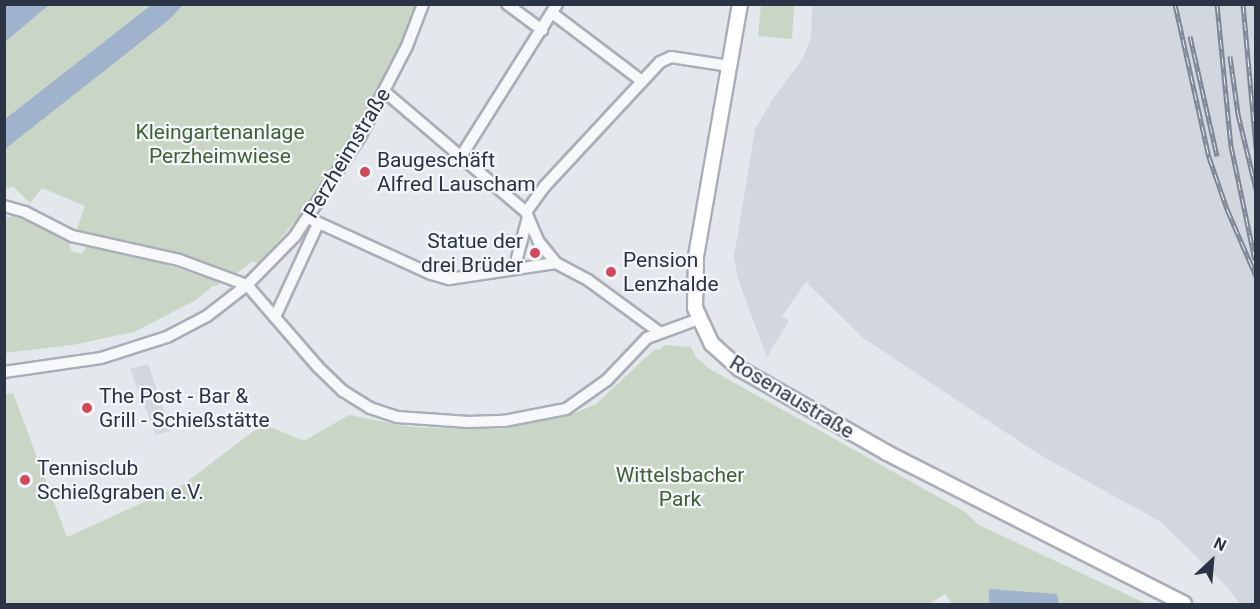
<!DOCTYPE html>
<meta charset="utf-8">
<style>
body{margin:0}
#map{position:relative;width:1260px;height:609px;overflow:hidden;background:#e4e7ec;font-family:Roboto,sans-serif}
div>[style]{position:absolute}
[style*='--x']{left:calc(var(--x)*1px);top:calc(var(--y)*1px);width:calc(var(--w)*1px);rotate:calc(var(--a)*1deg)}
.built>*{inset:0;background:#d2d6de}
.green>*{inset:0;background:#c9d6c5}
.water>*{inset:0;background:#9fb4cc}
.roads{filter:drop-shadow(2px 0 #a9aeb7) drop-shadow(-2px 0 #a9aeb7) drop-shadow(0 2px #a9aeb7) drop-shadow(0 -2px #a9aeb7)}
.minor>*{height:10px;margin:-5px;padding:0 5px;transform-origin:5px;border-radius:5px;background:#f7f8fa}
.major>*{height:14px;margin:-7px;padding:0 7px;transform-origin:7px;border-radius:7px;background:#fff}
.rail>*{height:5px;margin-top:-2.5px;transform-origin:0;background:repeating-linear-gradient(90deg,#f4f6f9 0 9px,#7d8696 0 18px);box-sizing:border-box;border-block:2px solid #7d8696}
.dots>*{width:16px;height:16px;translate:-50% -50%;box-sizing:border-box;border:3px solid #f4f6f9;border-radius:50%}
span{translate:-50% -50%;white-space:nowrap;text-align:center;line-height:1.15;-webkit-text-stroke:4.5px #f4f6f9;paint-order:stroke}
.park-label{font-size:21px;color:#3f6138}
.street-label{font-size:21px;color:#2b3445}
.poi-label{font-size:21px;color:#2b3445}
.left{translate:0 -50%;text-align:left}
.right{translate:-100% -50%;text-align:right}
.frame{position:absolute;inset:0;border:6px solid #2b3445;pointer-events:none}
.north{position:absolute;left:1182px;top:531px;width:60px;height:60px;-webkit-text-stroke:4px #f4f6f9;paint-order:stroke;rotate:26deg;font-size:16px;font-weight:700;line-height:24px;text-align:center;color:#2b3445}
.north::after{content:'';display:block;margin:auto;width:21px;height:27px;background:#2b3445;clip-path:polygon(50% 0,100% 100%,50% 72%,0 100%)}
</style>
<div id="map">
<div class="built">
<i style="clip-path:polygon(812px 5px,1255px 5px,1255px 604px,1240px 604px,1226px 586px,1161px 522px,1040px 455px,862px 337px,806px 282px,782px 316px,789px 321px,767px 357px,738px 279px,734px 257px,755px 129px,773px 99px,803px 58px,811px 37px)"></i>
<i style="clip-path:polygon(148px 364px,171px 431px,156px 435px,130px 369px)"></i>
</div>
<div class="green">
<i style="clip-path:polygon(49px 5px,151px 5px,5px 119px,5px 42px)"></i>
<i style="clip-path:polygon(183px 5px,417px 5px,382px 86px,355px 133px,301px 215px,258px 264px,253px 261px,234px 275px,75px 234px,85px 206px,42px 188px,30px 203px,13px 186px,8px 189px,5px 185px,4px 149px,169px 20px)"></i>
<i style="clip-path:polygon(761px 5px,794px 5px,792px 39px,758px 36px)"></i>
<i style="clip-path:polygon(15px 216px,69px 242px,71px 251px,82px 254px,87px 246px,164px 264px,201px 276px,217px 282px,219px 285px,213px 286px,196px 300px,134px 332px,72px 345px,5px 353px,5px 224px,6px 217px)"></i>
<i style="clip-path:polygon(664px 345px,691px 347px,696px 357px,708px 368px,965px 512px,979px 525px,1147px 604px,952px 604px,945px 594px,929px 604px,5px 604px,5px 394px,13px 393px,67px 537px,184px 484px,263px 424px,304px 441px,349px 415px,411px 427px,468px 429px,505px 428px,568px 416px,596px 404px,655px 349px,659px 350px)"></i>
</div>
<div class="water">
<i style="clip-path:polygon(5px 4px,49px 4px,49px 5px,5px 42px)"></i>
<i style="clip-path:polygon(151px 5px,183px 5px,169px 20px,5px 149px,5px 119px)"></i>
<i style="clip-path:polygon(989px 589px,1057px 594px,1059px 604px,989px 604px)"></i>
</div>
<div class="roads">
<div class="minor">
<i style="--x:507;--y:4;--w:44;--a:36.6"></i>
<i style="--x:552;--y:13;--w:113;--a:37.1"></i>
<i style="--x:385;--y:92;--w:185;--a:40.4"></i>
<i style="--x:460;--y:158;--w:182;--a:-57.8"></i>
<i style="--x:4;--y:206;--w:22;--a:16"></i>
<i style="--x:25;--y:212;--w:53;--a:27.1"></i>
<i style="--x:72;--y:236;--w:110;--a:12.6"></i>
<i style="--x:179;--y:260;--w:72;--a:20.2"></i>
<i style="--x:247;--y:285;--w:108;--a:49.1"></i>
<i style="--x:318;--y:367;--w:35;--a:44"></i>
<i style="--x:343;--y:391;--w:32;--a:32"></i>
<i style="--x:370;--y:408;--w:28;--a:18"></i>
<i style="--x:397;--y:417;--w:72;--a:4"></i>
<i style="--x:469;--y:422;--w:35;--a:-2"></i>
<i style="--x:504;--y:421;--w:63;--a:-11"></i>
<i style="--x:566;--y:409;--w:50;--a:-35.3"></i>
<i style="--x:607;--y:380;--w:58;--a:-46.4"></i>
<i style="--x:647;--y:338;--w:55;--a:-20.1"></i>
<i style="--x:526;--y:212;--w:31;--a:-54"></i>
<i style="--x:544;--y:187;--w:171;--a:-47.1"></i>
<i style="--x:660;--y:62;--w:12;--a:-24"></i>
<i style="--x:671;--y:57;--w:59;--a:8.8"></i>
<i style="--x:526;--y:212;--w:33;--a:67"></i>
<i style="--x:539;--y:242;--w:27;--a:51"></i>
<i style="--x:308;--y:218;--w:135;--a:24.5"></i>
<i style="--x:431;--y:274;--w:19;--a:16"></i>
<i style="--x:449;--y:279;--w:108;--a:-8.5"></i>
<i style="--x:556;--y:263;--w:36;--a:28"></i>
<i style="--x:588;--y:280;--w:88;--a:36.2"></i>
<i style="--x:518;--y:268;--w:10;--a:-96"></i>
<i style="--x:517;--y:258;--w:42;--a:-75"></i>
<i style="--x:275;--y:317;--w:102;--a:-65.2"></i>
<i style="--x:4;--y:372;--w:98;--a:-8.2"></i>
<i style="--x:101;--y:358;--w:69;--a:-17.7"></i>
<i style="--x:167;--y:337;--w:45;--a:-27.7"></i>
<i style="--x:207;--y:316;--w:51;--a:-37.8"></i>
<i style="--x:247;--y:285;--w:69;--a:-45.6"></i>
<i style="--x:295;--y:236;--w:118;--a:-56.7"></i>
<i style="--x:360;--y:137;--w:102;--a:-62.7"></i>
<i style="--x:407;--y:46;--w:45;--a:-69.1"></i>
</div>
<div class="major">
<i style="--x:740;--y:4;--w:257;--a:99.9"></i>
<i style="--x:696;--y:257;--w:51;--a:91.1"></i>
<i style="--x:695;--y:308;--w:40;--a:65"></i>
<i style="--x:712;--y:344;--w:38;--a:42"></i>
<i style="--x:740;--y:369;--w:169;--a:29.7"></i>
<i style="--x:887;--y:453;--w:333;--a:26.9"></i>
</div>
</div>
<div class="rail">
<i style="--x:1175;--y:4;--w:157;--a:77.5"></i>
<i style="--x:1209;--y:157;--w:55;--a:70.9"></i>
<i style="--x:1227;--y:209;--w:73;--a:66.6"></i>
<i style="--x:1217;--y:4;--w:143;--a:84.4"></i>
<i style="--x:1231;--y:146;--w:116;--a:78.1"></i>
<i style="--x:1243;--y:4;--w:145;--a:84.8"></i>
<i style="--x:1190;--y:36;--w:123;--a:77.3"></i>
<i style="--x:1230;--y:56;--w:59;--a:82.1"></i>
<i style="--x:1238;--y:114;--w:77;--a:76.5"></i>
</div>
<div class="dots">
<i style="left:365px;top:172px;background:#d1495b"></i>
<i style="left:535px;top:253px;background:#d1495b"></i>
<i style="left:611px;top:272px;background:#d1495b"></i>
<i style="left:87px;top:408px;background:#d1495b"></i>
<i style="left:25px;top:480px;background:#d1495b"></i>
</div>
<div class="park-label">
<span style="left:220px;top:144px">Kleingartenanlage<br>Perzheimwiese</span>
<span style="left:680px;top:487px">Wittelsbacher<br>Park</span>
</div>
<div class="street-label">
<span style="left:347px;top:153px;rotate:-59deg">Perzheimstraße</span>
<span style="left:792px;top:397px;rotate:31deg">Rosenaustraße</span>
</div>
<div class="poi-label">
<span class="left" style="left:377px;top:172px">Baugeschäft<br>Alfred Lauscham</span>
<span class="right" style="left:523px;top:253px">Statue der<br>drei Brüder</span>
<span class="left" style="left:623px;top:272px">Pension<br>Lenzhalde</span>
<span class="left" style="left:99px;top:408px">The Post - Bar &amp;<br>Grill - Schießstätte</span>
<span class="left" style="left:37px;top:480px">Tennisclub<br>Schießgraben e.V.</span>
</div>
<div class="frame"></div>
<div class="north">N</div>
</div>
